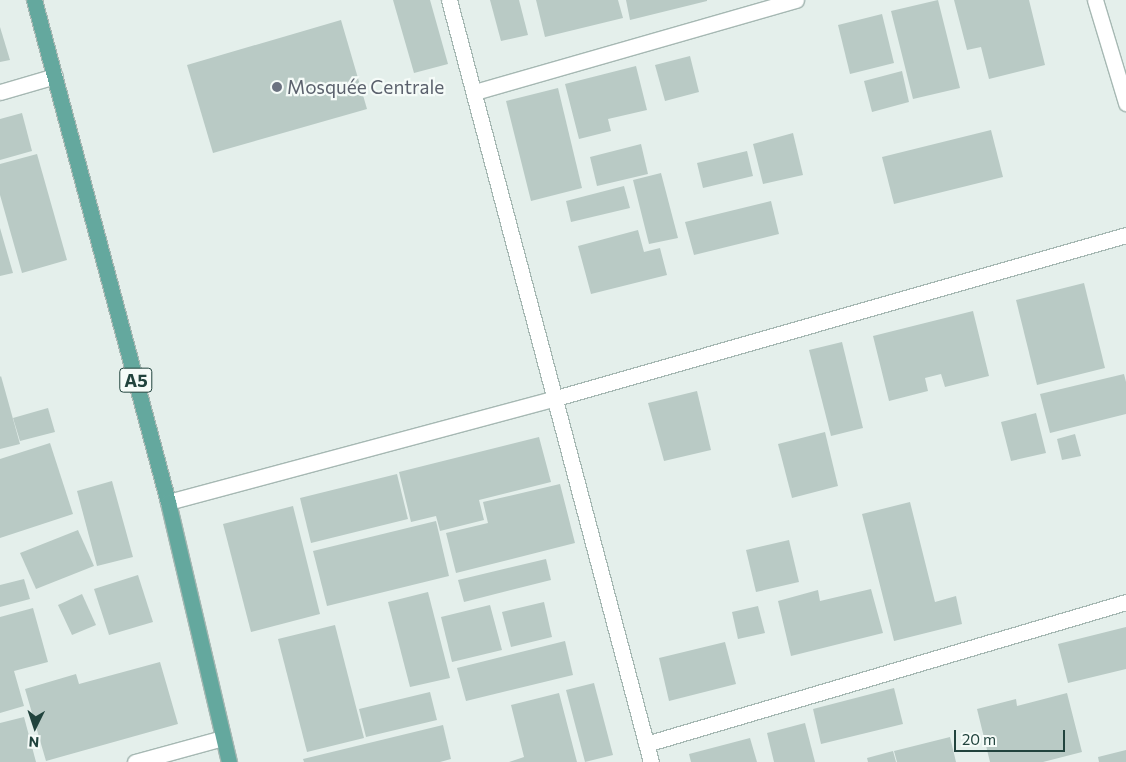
<!DOCTYPE html>
<meta charset="utf-8">
<style>
body{margin:0}
#map{position:relative;width:1126px;height:762px;overflow:hidden;background:#e4efeb;font-family:Commissioner,sans-serif}
div>[style]{position:absolute}
[style*='--x']{left:calc(var(--x)*1px);top:calc(var(--y)*1px);width:calc(var(--w)*1px);rotate:calc(var(--a)*1deg)}
.building>*{inset:0;background:#b9cac5}
.roads{filter:drop-shadow(1px 0 #a6b8b3) drop-shadow(-1px 0 #a6b8b3) drop-shadow(0 1px #a6b8b3) drop-shadow(0 -1px #a6b8b3)}
.minor>*{height:15px;margin:-7.5px;padding:0 7.5px;transform-origin:7.5px;border-radius:7.5px;background:#fff}
.major>*{height:15px;margin:-7.5px;padding:0 7.5px;transform-origin:7.5px;border-radius:7.5px;background:#64a89e}
.dots>*{width:14px;height:14px;translate:-50% -50%;box-sizing:border-box;border:2px solid #f5fbf8;border-radius:50%}
span{translate:-50% -50%;white-space:nowrap;text-align:center;line-height:1.15;-webkit-text-stroke:4.5px #f5fbf8;paint-order:stroke}
.shield-label span{padding:1px 4px;background:#f5fbf8;border:1px solid;border-radius:4px;-webkit-text-stroke-width:0}
.shield-label{font-size:18px;color:#21433d;font-weight:700}
.worship-label{font-size:19px;color:#5b616d}
.left{translate:0 -50%;text-align:left}
.north{position:absolute;left:10px;top:702px;width:50px;height:50px;-webkit-text-stroke:4px #f5fbf8;paint-order:stroke;rotate:184deg;font-size:14px;font-weight:700;line-height:20px;text-align:center;color:#21433d}
.north::after{content:'';display:block;margin:auto;width:18px;height:22px;background:#21433d;clip-path:polygon(50% 0,100% 100%,50% 72%,0 100%)}
.scale{position:absolute;left:954px;top:730px;width:111px;height:22px;box-sizing:border-box;border:2px solid #21433d;border-top:0;padding-left:6px;font-size:15px;line-height:18px;white-space:nowrap;color:#21433d;-webkit-text-stroke:4px #f5fbf8;paint-order:stroke}
</style>
<div id="map">
<div class="building">
<i style="clip-path:polygon(393px 0,430px 0,448px 64px,414px 73px)"></i>
<i style="clip-path:polygon(490px 0,519px 0,528px 35px,501px 41px)"></i>
<i style="clip-path:polygon(536px 0,618px 0,623px 18px,545px 37px)"></i>
<i style="clip-path:polygon(626px 0,707px 0,707px 1px,630px 20px)"></i>
<i style="clip-path:polygon(938px 0,960px 88px,913px 99px,891px 11px)"></i>
<i style="clip-path:polygon(954px 0,1029px 0,1045px 65px,989px 79px,981px 47px,967px 50px)"></i>
<i style="clip-path:polygon(882px 14px,894px 63px,850px 74px,838px 25px)"></i>
<i style="clip-path:polygon(341px 20px,367px 109px,213px 153px,187px 65px)"></i>
<i style="clip-path:polygon(0 27px,10px 60px,0 62px)"></i>
<i style="clip-path:polygon(690px 56px,699px 92px,665px 101px,655px 65px)"></i>
<i style="clip-path:polygon(636px 66px,647px 110px,608px 119px,611px 131px,579px 139px,565px 84px)"></i>
<i style="clip-path:polygon(902px 71px,909px 102px,872px 112px,864px 81px)"></i>
<i style="clip-path:polygon(558px 88px,582px 188px,531px 201px,506px 101px)"></i>
<i style="clip-path:polygon(22px 113px,32px 151px,0 160px,0 119px)"></i>
<i style="clip-path:polygon(991px 130px,1003px 177px,894px 204px,882px 157px)"></i>
<i style="clip-path:polygon(793px 133px,803px 175px,763px 184px,753px 144px)"></i>
<i style="clip-path:polygon(641px 144px,648px 174px,597px 186px,590px 157px)"></i>
<i style="clip-path:polygon(747px 151px,753px 176px,703px 188px,697px 163px)"></i>
<i style="clip-path:polygon(37px 154px,67px 260px,22px 273px,0 195px,0 164px)"></i>
<i style="clip-path:polygon(661px 173px,678px 238px,649px 244px,633px 180px)"></i>
<i style="clip-path:polygon(624px 186px,630px 208px,571px 222px,566px 201px)"></i>
<i style="clip-path:polygon(771px 201px,779px 234px,694px 255px,685px 222px)"></i>
<i style="clip-path:polygon(0 228px,13px 273px,0 276px)"></i>
<i style="clip-path:polygon(638px 230px,644px 252px,660px 248px,667px 275px,591px 294px,578px 246px)"></i>
<i style="clip-path:polygon(1084px 283px,1105px 368px,1037px 385px,1016px 300px)"></i>
<i style="clip-path:polygon(973px 311px,989px 376px,945px 387px,941px 374px,925px 378px,928px 391px,889px 401px,873px 336px)"></i>
<i style="clip-path:polygon(842px 342px,863px 428px,831px 436px,809px 350px)"></i>
<i style="clip-path:polygon(1124px 374px,1126px 382px,1126px 414px,1050px 433px,1040px 394px)"></i>
<i style="clip-path:polygon(1px 376px,20px 444px,0 449px,0 377px)"></i>
<i style="clip-path:polygon(697px 391px,711px 450px,664px 461px,648px 403px)"></i>
<i style="clip-path:polygon(48px 408px,55px 432px,20px 441px,13px 418px)"></i>
<i style="clip-path:polygon(1036px 413px,1046px 453px,1011px 461px,1001px 422px)"></i>
<i style="clip-path:polygon(825px 432px,838px 486px,792px 498px,778px 444px)"></i>
<i style="clip-path:polygon(1075px 434px,1081px 456px,1062px 460px,1057px 439px)"></i>
<i style="clip-path:polygon(539px 437px,551px 482px,479px 500px,484px 520px,440px 531px,436px 516px,411px 522px,399px 472px)"></i>
<i style="clip-path:polygon(50px 443px,73px 514px,0 538px,0 459px)"></i>
<i style="clip-path:polygon(397px 474px,408px 519px,311px 543px,300px 498px)"></i>
<i style="clip-path:polygon(112px 481px,133px 557px,97px 566px,77px 491px)"></i>
<i style="clip-path:polygon(560px 484px,575px 543px,456px 573px,446px 533px,488px 523px,483px 502px)"></i>
<i style="clip-path:polygon(910px 502px,935px 602px,956px 596px,962px 624px,894px 641px,862px 514px)"></i>
<i style="clip-path:polygon(293px 506px,320px 614px,251px 632px,223px 524px)"></i>
<i style="clip-path:polygon(436px 521px,449px 576px,327px 606px,313px 551px)"></i>
<i style="clip-path:polygon(78px 530px,94px 566px,36px 589px,20px 553px)"></i>
<i style="clip-path:polygon(789px 540px,799px 582px,756px 592px,746px 550px)"></i>
<i style="clip-path:polygon(546px 559px,551px 580px,464px 602px,458px 580px)"></i>
<i style="clip-path:polygon(138px 575px,153px 622px,109px 635px,94px 589px)"></i>
<i style="clip-path:polygon(24px 579px,30px 599px,0 607px,0 585px)"></i>
<i style="clip-path:polygon(871px 589px,883px 633px,791px 656px,778px 601px,818px 590px,820px 601px)"></i>
<i style="clip-path:polygon(428px 592px,450px 678px,410px 687px,388px 602px)"></i>
<i style="clip-path:polygon(82px 594px,96px 625px,72px 635px,58px 605px)"></i>
<i style="clip-path:polygon(544px 602px,552px 637px,511px 647px,502px 612px)"></i>
<i style="clip-path:polygon(490px 605px,502px 650px,452px 662px,441px 617px)"></i>
<i style="clip-path:polygon(758px 606px,765px 633px,738px 639px,732px 612px)"></i>
<i style="clip-path:polygon(33px 608px,48px 662px,14px 671px,24px 706px,0 713px,0 617px)"></i>
<i style="clip-path:polygon(335px 625px,364px 738px,307px 752px,278px 639px)"></i>
<i style="clip-path:polygon(1126px 627px,1126px 669px,1068px 683px,1058px 644px)"></i>
<i style="clip-path:polygon(565px 641px,573px 675px,466px 701px,457px 668px)"></i>
<i style="clip-path:polygon(725px 642px,736px 684px,669px 701px,659px 658px)"></i>
<i style="clip-path:polygon(160px 662px,178px 724px,46px 761px,25px 689px,76px 674px,79px 684px)"></i>
<i style="clip-path:polygon(594px 683px,613px 755px,585px 762px,566px 690px)"></i>
<i style="clip-path:polygon(894px 688px,903px 724px,821px 744px,813px 709px)"></i>
<i style="clip-path:polygon(430px 692px,437px 720px,366px 737px,359px 709px)"></i>
<i style="clip-path:polygon(559px 693px,577px 762px,509px 762px,524px 757px,511px 705px)"></i>
<i style="clip-path:polygon(1067px 693px,1082px 752px,1043px 762px,990px 762px,977px 709px,1016px 699px,1017px 706px)"></i>
<i style="clip-path:polygon(24px 717px,36px 762px,0 762px,0 723px)"></i>
<i style="clip-path:polygon(805px 723px,815px 762px,774px 762px,767px 733px)"></i>
<i style="clip-path:polygon(443px 725px,451px 759px,440px 762px,304px 762px,303px 759px)"></i>
<i style="clip-path:polygon(950px 737px,956px 762px,897px 762px,894px 751px)"></i>
<i style="clip-path:polygon(750px 738px,757px 762px,691px 762px,689px 754px)"></i>
<i style="clip-path:polygon(1126px 750px,1126px 762px,1099px 762px,1098px 757px)"></i>
<i style="clip-path:polygon(893px 751px,896px 762px,868px 762px,867px 758px)"></i>
</div>
<div class="roads">
<div class="minor">
<i style="--x:449;--y:0;--w:788;--a:75.15"></i>
<i style="--x:1095;--y:0;--w:108;--a:73.2"></i>
<i style="--x:0;--y:92;--w:57;--a:-16.2"></i>
<i style="--x:475;--y:92;--w:334;--a:-16"></i>
<i style="--x:168;--y:502;--w:402;--a:-15"></i>
<i style="--x:556;--y:398;--w:593;--a:-15.96"></i>
<i style="--x:646;--y:744;--w:501;--a:-16.48"></i>
<i style="--x:135;--y:762;--w:91;--a:-15.3"></i>
</div>
<div class="major">
<i style="--x:34;--y:0;--w:520;--a:75.05"></i>
<i style="--x:168;--y:502;--w:267;--a:76.8"></i>
</div>
</div>
<div class="dots">
<i style="left:277px;top:87px;background:#6b7280"></i>
</div>
<div class="shield-label">
<span style="left:136px;top:380px">A5</span>
</div>
<div class="worship-label">
<span class="left" style="left:287px;top:87px">Mosquée Centrale</span>
</div>
<div class="north">N</div>
<div class="scale">20 m</div>
</div>
